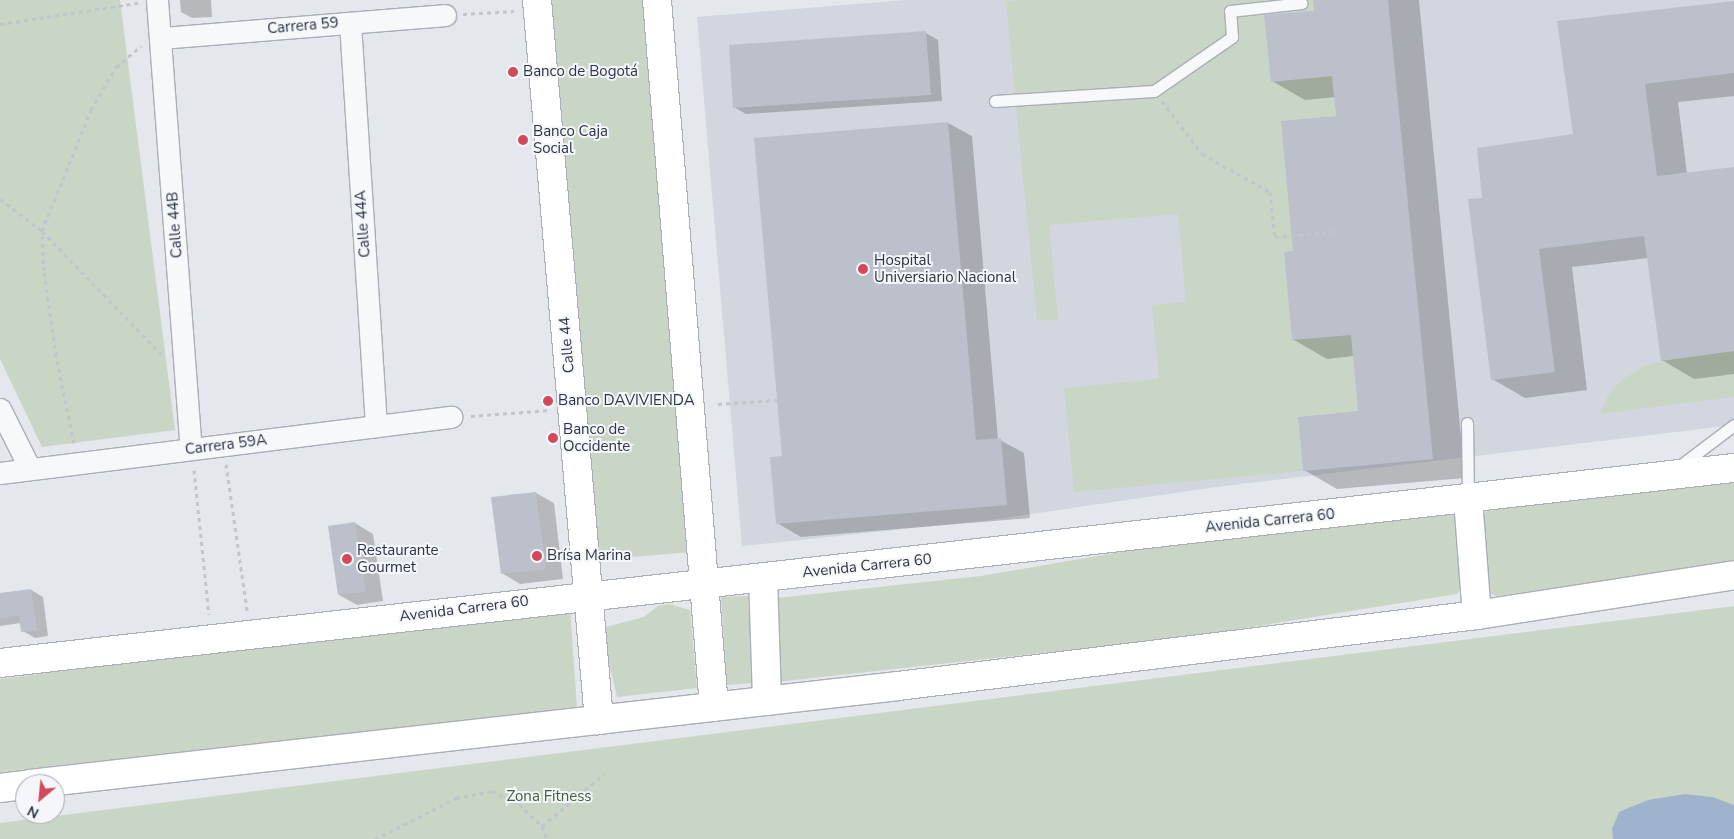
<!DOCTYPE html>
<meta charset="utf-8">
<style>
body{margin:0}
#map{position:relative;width:1734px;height:839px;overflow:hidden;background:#e4e7ec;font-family:"Nunito Sans",sans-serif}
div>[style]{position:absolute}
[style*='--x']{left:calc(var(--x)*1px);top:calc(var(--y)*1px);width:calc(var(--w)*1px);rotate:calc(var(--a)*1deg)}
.built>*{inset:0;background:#d2d6de}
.green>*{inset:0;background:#c9d6c5}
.water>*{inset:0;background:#9fb4cc}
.shadow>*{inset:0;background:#0003}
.building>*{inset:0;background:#bbc0ca}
.path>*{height:3px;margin-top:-1.5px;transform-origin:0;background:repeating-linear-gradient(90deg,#c2c5cb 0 4px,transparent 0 8px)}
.roads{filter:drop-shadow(1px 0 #a9aeb7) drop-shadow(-1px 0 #a9aeb7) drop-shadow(0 1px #a9aeb7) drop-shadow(0 -1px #a9aeb7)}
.lane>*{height:11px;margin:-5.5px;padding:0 5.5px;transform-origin:5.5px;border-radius:5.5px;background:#f7f8fa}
.street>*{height:21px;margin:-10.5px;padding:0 10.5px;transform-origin:10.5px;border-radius:10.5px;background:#f7f8fa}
.secondary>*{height:28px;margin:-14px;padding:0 14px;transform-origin:14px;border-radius:14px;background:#fff}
.dots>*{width:14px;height:14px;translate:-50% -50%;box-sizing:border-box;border:2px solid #f4f6f9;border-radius:50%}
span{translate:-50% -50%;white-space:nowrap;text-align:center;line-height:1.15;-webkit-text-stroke:4px #f4f6f9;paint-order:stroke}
.street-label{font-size:15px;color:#2b3445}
.poi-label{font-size:15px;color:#2b3445}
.left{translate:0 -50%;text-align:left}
.park-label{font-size:15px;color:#3f6138}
.north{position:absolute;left:15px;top:774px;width:50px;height:50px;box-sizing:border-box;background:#f4f6f9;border:1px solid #a4a8b1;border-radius:50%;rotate:208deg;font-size:14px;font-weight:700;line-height:20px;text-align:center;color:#2b3445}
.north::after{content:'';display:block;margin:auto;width:18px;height:22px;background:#d1495b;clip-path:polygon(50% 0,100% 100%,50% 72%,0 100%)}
</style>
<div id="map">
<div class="built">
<i style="clip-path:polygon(905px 0,1734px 0,1734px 425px,1216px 487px,990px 520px,742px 546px,697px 17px)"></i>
</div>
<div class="green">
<i style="clip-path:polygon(0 0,120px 0,175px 430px,42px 447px,0 359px)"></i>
<i style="clip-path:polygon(552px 0,645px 0,690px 552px,600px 560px)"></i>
<i style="clip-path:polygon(1023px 0,1313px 0,1314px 11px,1264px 16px,1271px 81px,1332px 76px,1336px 116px,1281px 121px,1291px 223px,1340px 246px,1284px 252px,1292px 340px,1351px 335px,1358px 411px,1298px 417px,1303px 471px,1074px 492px,1064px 388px,1159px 379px,1152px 305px,1186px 302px,1178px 214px,1049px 225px,1058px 319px,1037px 321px,1006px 2px)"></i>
<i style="clip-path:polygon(1734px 351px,1734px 397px,1600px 414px,1609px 394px,1623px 379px,1643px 367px,1661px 361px)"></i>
<i style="clip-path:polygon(1734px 479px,1734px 564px,1497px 596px,1487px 592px,1483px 515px,1487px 511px)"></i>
<i style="clip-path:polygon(1451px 512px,1459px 519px,1463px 587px,1457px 594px,1195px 636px,776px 682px,768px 599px,981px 576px,1184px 541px)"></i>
<i style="clip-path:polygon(748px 596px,755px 683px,727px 685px,721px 597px)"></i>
<i style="clip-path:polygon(669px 604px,690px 610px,697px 688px,617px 697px,601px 628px,644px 617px,658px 606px)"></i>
<i style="clip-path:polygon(1734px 606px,1734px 839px,0 839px,0 823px)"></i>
<i style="clip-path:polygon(570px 607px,577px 708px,0 772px,0 679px)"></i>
</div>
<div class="water">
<i style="clip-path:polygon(1685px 794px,1712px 797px,1734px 805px,1734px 839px,1613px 839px,1612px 829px,1619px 812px,1648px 800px)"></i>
</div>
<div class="shadow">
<i style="clip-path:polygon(180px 0,211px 0,212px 17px,192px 18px,181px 12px)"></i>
<i style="clip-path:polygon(1314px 0,1419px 0,1465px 478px,1337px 489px,1304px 470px,1360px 412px,1354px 356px,1327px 359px,1294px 340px,1295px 252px,1337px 117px,1336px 97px,1305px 100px,1272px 81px,1315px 12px)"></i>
<i style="clip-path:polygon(1734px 2px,1734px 96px,1678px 102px,1687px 174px,1734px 168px,1734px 374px,1694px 379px,1662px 360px,1648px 258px,1572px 267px,1587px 390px,1525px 398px,1492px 379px,1483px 199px,1574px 135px)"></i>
<i style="clip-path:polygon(926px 33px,938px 40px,942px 101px,746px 114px,734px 107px)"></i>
<i style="clip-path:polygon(948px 123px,972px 136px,998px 439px,1024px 453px,1030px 518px,801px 537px,777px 523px,783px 457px)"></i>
<i style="clip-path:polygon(536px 493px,554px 503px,563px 579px,520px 584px,502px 573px)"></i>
<i style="clip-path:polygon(355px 523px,373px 534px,383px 601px,357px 605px,339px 595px)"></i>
<i style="clip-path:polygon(31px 590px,43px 597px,48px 636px,35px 638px,23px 631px,21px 623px,0 626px,0 594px)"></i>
</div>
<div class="building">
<i style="clip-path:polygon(1313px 0,1388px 0,1433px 459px,1303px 471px,1298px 417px,1358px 411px,1351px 335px,1292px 340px,1284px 252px,1293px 251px,1281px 121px,1336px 116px,1332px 76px,1271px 82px,1264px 15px,1314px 11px)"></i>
<i style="clip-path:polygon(1734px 1px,1734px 73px,1645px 84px,1657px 176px,1734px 167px,1734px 351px,1661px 361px,1644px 236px,1539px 249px,1555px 372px,1491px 380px,1468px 199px,1482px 198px,1477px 148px,1573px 134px,1557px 21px)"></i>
<i style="clip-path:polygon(926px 31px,931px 95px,733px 108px,729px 45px)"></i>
<i style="clip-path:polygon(948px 122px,976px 440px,1001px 438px,1007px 505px,776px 524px,770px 457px,782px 456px,754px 138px)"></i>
<i style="clip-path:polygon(536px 492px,546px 569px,501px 574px,491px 497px)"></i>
<i style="clip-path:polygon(355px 522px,366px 592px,338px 595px,328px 526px)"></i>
<i style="clip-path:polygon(31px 589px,37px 630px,21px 632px,19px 615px,0 618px,0 593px)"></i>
</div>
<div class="path">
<i style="--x:463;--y:14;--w:51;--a:-3.4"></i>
<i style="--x:0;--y:24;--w:140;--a:-8.7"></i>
<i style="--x:1162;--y:101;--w:66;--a:53"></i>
<i style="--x:1202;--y:154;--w:78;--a:29.2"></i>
<i style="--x:1270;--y:192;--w:45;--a:83.7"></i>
<i style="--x:1275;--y:237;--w:64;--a:-5.4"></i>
<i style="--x:0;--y:199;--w:53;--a:37.3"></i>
<i style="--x:42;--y:231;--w:174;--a:45.9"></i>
<i style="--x:718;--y:404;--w:59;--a:-3.9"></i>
<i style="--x:471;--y:416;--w:78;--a:-4.4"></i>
<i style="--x:74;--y:443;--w:89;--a:-101.7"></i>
<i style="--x:56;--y:356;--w:86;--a:-98"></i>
<i style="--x:44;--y:271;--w:40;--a:-92.9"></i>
<i style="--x:42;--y:231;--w:131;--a:-68"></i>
<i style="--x:91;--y:110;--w:50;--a:-59.8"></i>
<i style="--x:116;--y:67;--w:33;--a:-40"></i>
<i style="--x:226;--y:464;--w:148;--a:81.8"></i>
<i style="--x:194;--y:470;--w:145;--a:84.1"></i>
<i style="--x:542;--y:826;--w:82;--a:-40.1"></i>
<i style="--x:375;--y:839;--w:91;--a:-26.8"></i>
<i style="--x:456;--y:798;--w:37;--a:-11"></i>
<i style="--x:492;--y:791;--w:30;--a:26"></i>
<i style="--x:519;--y:804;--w:32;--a:44"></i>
<i style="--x:542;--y:826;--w:14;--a:69"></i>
</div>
<div class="roads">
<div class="lane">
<i style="--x:995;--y:101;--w:159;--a:-3.6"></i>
<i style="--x:1154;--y:91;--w:95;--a:-34.7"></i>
<i style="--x:1232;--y:37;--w:26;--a:-94"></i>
<i style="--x:1230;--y:11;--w:72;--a:-6.3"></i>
<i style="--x:1467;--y:423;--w:76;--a:89.2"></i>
<i style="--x:1677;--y:468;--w:71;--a:-37"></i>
</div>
<div class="street">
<i style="--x:157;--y:0;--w:450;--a:85.7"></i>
<i style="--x:350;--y:23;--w:404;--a:86.3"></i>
<i style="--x:161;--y:38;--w:285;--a:-4.6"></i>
<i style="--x:0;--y:409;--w:67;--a:63.4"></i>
<i style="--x:0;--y:473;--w:455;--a:-7.1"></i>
</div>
<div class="secondary">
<i style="--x:537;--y:0;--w:723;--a:85.08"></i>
<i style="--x:657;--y:0;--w:709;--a:85.39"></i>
<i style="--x:1468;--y:499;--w:116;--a:85.6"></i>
<i style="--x:763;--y:578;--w:123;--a:88.1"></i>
<i style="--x:0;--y:663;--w:1745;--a:-6.42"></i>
<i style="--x:30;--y:784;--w:874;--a:-6.44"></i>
<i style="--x:898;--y:686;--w:583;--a:-6.99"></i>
<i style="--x:1477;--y:615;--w:260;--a:-8.8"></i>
<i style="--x:0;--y:788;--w:25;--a:-7"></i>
</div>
</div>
<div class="dots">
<i style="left:513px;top:72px;background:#d1495b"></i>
<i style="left:523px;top:140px;background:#d1495b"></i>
<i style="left:863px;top:269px;background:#d1495b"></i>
<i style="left:548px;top:401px;background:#d1495b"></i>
<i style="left:553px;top:438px;background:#d1495b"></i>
<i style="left:537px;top:556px;background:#d1495b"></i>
<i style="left:347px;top:559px;background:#d1495b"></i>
</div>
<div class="street-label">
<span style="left:303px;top:26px;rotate:-5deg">Carrera 59</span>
<span style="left:363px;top:224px;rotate:-94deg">Calle 44A</span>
<span style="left:175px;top:225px;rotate:-94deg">Calle 44B</span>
<span style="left:567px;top:345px;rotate:-95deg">Calle 44</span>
<span style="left:226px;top:445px;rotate:-7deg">Carrera 59A</span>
<span style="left:1270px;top:521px;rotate:-6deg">Avenida Carrera 60</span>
<span style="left:867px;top:566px;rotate:-6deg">Avenida Carrera 60</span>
<span style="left:464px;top:609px;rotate:-7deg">Avenida Carrera 60</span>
</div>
<div class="poi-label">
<span class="left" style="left:523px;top:72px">Banco de Bogotá</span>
<span class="left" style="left:533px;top:140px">Banco Caja<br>Social</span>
<span class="left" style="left:874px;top:269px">Hospital<br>Universiario Nacional</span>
<span class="left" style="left:558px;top:401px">Banco DAVIVIENDA</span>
<span class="left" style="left:563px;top:438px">Banco de<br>Occidente</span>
<span class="left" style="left:357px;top:559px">Restaurante<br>Gourmet</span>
<span class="left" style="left:547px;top:556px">Brísa Marina</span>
</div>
<div class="park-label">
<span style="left:549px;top:797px">Zona Fitness</span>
</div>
<div class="north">N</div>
</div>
